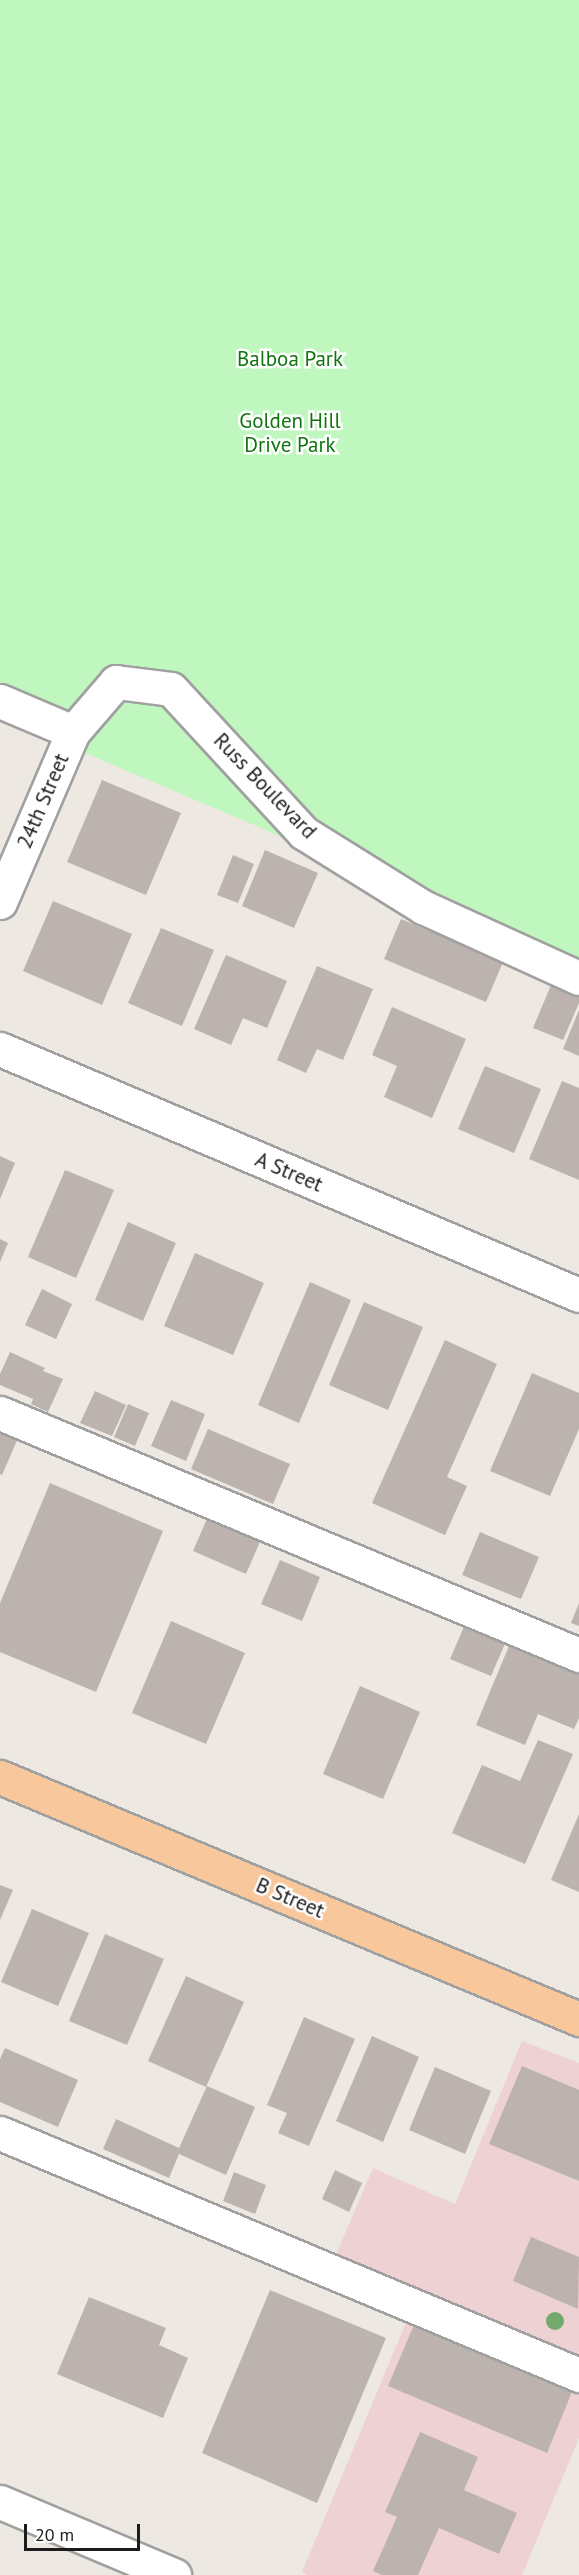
<!DOCTYPE html>
<style>
body{margin:0}
#map{position:relative;width:579px;height:2575px;overflow:hidden;background:#ede8e2;font-family:"PT Sans",sans-serif}
div>[style]{position:absolute}
[style*='--x']{left:calc(var(--x)*1px);top:calc(var(--y)*1px);width:calc(var(--w)*1px);rotate:calc(var(--a)*1deg)}
.commercial>*{inset:0;background:#eed1d3}
.park>*{inset:0;background:#c0f7bf}
.building>*{inset:0;background:#bdb3ae}
.roads{filter:drop-shadow(2px 0 #a0a0a0) drop-shadow(-2px 0 #a0a0a0) drop-shadow(0 2px #a0a0a0) drop-shadow(0 -2px #a0a0a0)}
.minor>*{height:33px;margin:-16.5px;padding:0 16.5px;transform-origin:16.5px;border-radius:16.5px;background:#fff}
.major>*{height:33px;margin:-16.5px;padding:0 16.5px;transform-origin:16.5px;border-radius:16.5px;background:#f8c79c}
.trees>*{width:18px;height:18px;margin:-9px;border-radius:50%;background:#74a96e}
span{translate:-50% -50%;white-space:nowrap;text-align:center;line-height:1.15;-webkit-text-stroke:5px #fff;paint-order:stroke}
.park-label{font-size:21px;color:#11750f}
.street-label{font-size:21px;color:#1c1c1c}
.scale{position:absolute;left:24px;top:2524px;width:116px;height:27px;box-sizing:border-box;border:3px solid #1c1c1c;border-top:0;padding-left:8px;font-size:18px;line-height:21px;white-space:nowrap;color:#1c1c1c;-webkit-text-stroke:4px #fff;paint-order:stroke}
</style>
<div id="map">
<div class="commercial">
<i style="clip-path:polygon(522px 2041px,579px 2063px,579px 2438px,522px 2575px,308px 2575px,302px 2572px,415px 2301px,331px 2266px,373px 2168px,455px 2204px)"></i>
</div>
<div class="park">
<i style="clip-path:polygon(0 0,579px 0,579px 963px,0 717px)"></i>
</div>
<div class="building">
<i style="clip-path:polygon(102px 780px,181px 813px,146px 895px,67px 862px)"></i>
<i style="clip-path:polygon(265px 850px,318px 873px,294px 928px,242px 906px)"></i>
<i style="clip-path:polygon(233px 855px,254px 864px,238px 903px,217px 895px)"></i>
<i style="clip-path:polygon(53px 901px,132px 934px,102px 1005px,23px 971px)"></i>
<i style="clip-path:polygon(401px 919px,503px 962px,486px 1002px,384px 959px)"></i>
<i style="clip-path:polygon(161px 928px,214px 950px,182px 1026px,128px 1003px)"></i>
<i style="clip-path:polygon(226px 955px,287px 981px,267px 1028px,243px 1018px,231px 1045px,194px 1029px)"></i>
<i style="clip-path:polygon(317px 966px,373px 989px,343px 1060px,317px 1049px,306px 1073px,277px 1060px)"></i>
<i style="clip-path:polygon(551px 985px,579px 997px,579px 1003px,563px 1040px,533px 1028px)"></i>
<i style="clip-path:polygon(392px 1007px,466px 1039px,432px 1118px,384px 1097px,397px 1066px,372px 1055px)"></i>
<i style="clip-path:polygon(579px 1010px,579px 1056px,563px 1049px)"></i>
<i style="clip-path:polygon(485px 1066px,541px 1089px,514px 1153px,458px 1129px)"></i>
<i style="clip-path:polygon(562px 1081px,579px 1088px,579px 1180px,529px 1159px)"></i>
<i style="clip-path:polygon(0 1156px,15px 1163px,0 1199px)"></i>
<i style="clip-path:polygon(65px 1170px,114px 1190px,76px 1278px,28px 1257px)"></i>
<i style="clip-path:polygon(128px 1222px,176px 1243px,143px 1321px,95px 1300px)"></i>
<i style="clip-path:polygon(0 1239px,8px 1243px,0 1262px)"></i>
<i style="clip-path:polygon(195px 1253px,264px 1283px,233px 1355px,164px 1326px)"></i>
<i style="clip-path:polygon(310px 1282px,351px 1300px,299px 1423px,258px 1405px)"></i>
<i style="clip-path:polygon(42px 1289px,72px 1304px,56px 1339px,25px 1325px)"></i>
<i style="clip-path:polygon(364px 1302px,423px 1327px,388px 1410px,329px 1385px)"></i>
<i style="clip-path:polygon(445px 1340px,497px 1364px,447px 1477px,467px 1486px,445px 1535px,372px 1503px)"></i>
<i style="clip-path:polygon(10px 1352px,45px 1368px,43px 1371px,63px 1379px,48px 1412px,31px 1404px,33px 1399px,0 1385px,0 1374px)"></i>
<i style="clip-path:polygon(532px 1373px,579px 1393px,579px 1429px,550px 1496px,490px 1471px)"></i>
<i style="clip-path:polygon(95px 1391px,126px 1405px,112px 1436px,80px 1423px)"></i>
<i style="clip-path:polygon(171px 1400px,205px 1414px,186px 1461px,151px 1446px)"></i>
<i style="clip-path:polygon(128px 1404px,149px 1413px,135px 1446px,114px 1437px)"></i>
<i style="clip-path:polygon(208px 1429px,290px 1464px,273px 1504px,191px 1469px)"></i>
<i style="clip-path:polygon(0 1430px,18px 1438px,2px 1475px,0 1474px)"></i>
<i style="clip-path:polygon(50px 1483px,163px 1531px,96px 1692px,0 1652px,0 1603px)"></i>
<i style="clip-path:polygon(209px 1514px,262px 1537px,246px 1574px,193px 1551px)"></i>
<i style="clip-path:polygon(480px 1532px,539px 1557px,521px 1599px,462px 1575px)"></i>
<i style="clip-path:polygon(280px 1560px,320px 1577px,302px 1621px,261px 1604px)"></i>
<i style="clip-path:polygon(579px 1603px,579px 1626px,571px 1623px)"></i>
<i style="clip-path:polygon(171px 1621px,245px 1653px,206px 1744px,132px 1713px)"></i>
<i style="clip-path:polygon(466px 1622px,507px 1639px,491px 1676px,450px 1659px)"></i>
<i style="clip-path:polygon(511px 1641px,579px 1670px,579px 1718px,574px 1729px,538px 1714px,525px 1745px,476px 1725px)"></i>
<i style="clip-path:polygon(360px 1686px,420px 1712px,383px 1799px,323px 1774px)"></i>
<i style="clip-path:polygon(538px 1740px,573px 1754px,525px 1864px,452px 1833px,482px 1765px,520px 1781px)"></i>
<i style="clip-path:polygon(579px 1814px,579px 1892px,551px 1880px)"></i>
<i style="clip-path:polygon(0 1885px,13px 1890px,0 1920px)"></i>
<i style="clip-path:polygon(32px 1909px,89px 1933px,58px 2006px,1px 1982px)"></i>
<i style="clip-path:polygon(105px 1934px,164px 1959px,127px 2045px,69px 2021px)"></i>
<i style="clip-path:polygon(186px 1976px,244px 2002px,206px 2087px,148px 2061px)"></i>
<i style="clip-path:polygon(304px 2017px,355px 2039px,309px 2146px,278px 2133px,287px 2113px,267px 2105px)"></i>
<i style="clip-path:polygon(372px 2036px,419px 2057px,383px 2142px,336px 2121px)"></i>
<i style="clip-path:polygon(5px 2048px,78px 2080px,58px 2127px,0 2102px,0 2059px)"></i>
<i style="clip-path:polygon(522px 2066px,579px 2090px,579px 2181px,489px 2144px)"></i>
<i style="clip-path:polygon(435px 2067px,491px 2091px,465px 2154px,409px 2130px)"></i>
<i style="clip-path:polygon(207px 2086px,255px 2107px,226px 2175px,179px 2154px,169px 2178px,103px 2149px,116px 2119px,179px 2148px)"></i>
<i style="clip-path:polygon(335px 2170px,362px 2183px,349px 2212px,322px 2199px)"></i>
<i style="clip-path:polygon(234px 2172px,266px 2185px,255px 2214px,223px 2201px)"></i>
<i style="clip-path:polygon(531px 2237px,579px 2257px,578px 2309px,513px 2281px)"></i>
<i style="clip-path:polygon(270px 2290px,386px 2338px,317px 2503px,202px 2453px)"></i>
<i style="clip-path:polygon(89px 2297px,166px 2328px,159px 2345px,188px 2358px,163px 2418px,57px 2374px)"></i>
<i style="clip-path:polygon(414px 2325px,572px 2392px,547px 2453px,388px 2386px)"></i>
<i style="clip-path:polygon(420px 2432px,478px 2457px,464px 2490px,517px 2513px,499px 2554px,439px 2528px,418px 2575px,382px 2575px,373px 2571px,397px 2517px,385px 2512px)"></i>
</div>
<div class="roads">
<div class="minor">
<i style="--x:0;--y:701;--w:79;--a:23"></i>
<i style="--x:0;--y:902;--w:185;--a:-66.8"></i>
<i style="--x:73;--y:732;--w:66;--a:-49.3"></i>
<i style="--x:116;--y:682;--w:55;--a:7.3"></i>
<i style="--x:171;--y:689;--w:196;--a:47.3"></i>
<i style="--x:304;--y:833;--w:140;--a:31.9"></i>
<i style="--x:423;--y:907;--w:171;--a:24.5"></i>
<i style="--x:0;--y:1049;--w:629;--a:23.02"></i>
<i style="--x:0;--y:1413;--w:628;--a:22.68"></i>
<i style="--x:0;--y:2133;--w:628;--a:22.68"></i>
<i style="--x:0;--y:2502;--w:189;--a:22.8"></i>
</div>
<div class="major">
<i style="--x:0;--y:1777;--w:628;--a:22.68"></i>
</div>
</div>
<div class="trees">
<i style="left:555px;top:2321px"></i>
</div>
<div class="park-label">
<span style="left:290px;top:359px">Balboa Park</span>
<span style="left:290px;top:433px">Golden Hill<br>Drive Park</span>
</div>
<div class="street-label">
<span style="left:265px;top:786px;rotate:46deg">Russ Boulevard</span>
<span style="left:43px;top:801px;rotate:-67deg">24th Street</span>
<span style="left:289px;top:1172px;rotate:23deg">A Street</span>
<span style="left:290px;top:1898px;rotate:23deg">B Street</span>
</div>
<div class="scale">20 m</div>
</div>
